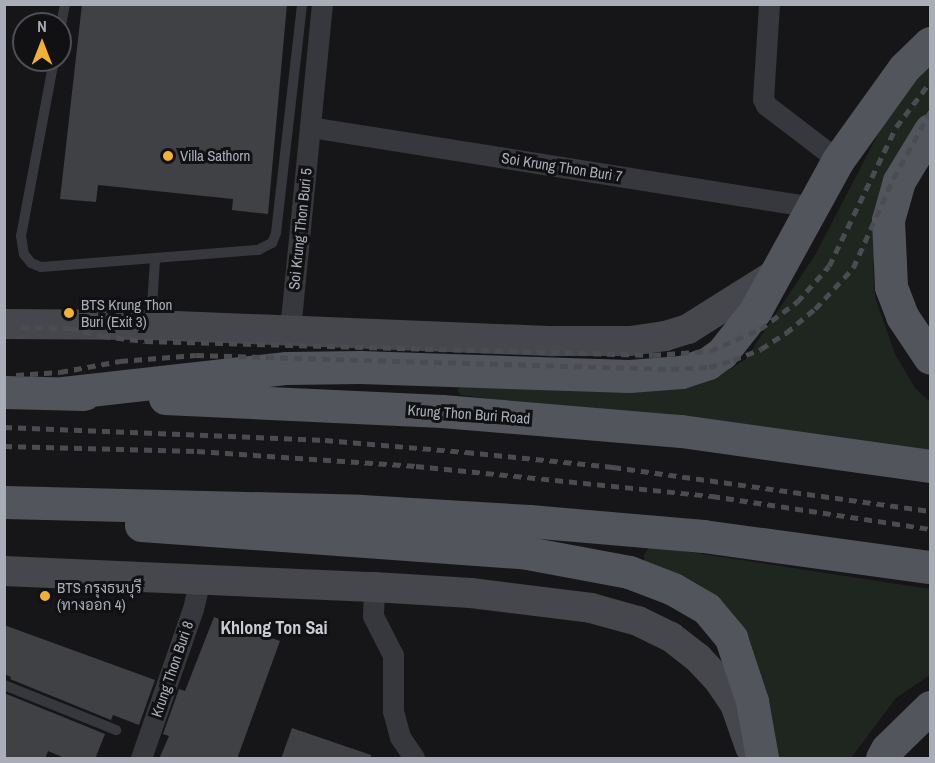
<!DOCTYPE html>
<meta charset="utf-8">
<style>
body{margin:0}
#map{position:relative;width:935px;height:763px;overflow:hidden;background:#161618;font-family:"Archivo Narrow",Sarabun,sans-serif}
div>[style]{position:absolute}
[style*='--x']{left:calc(var(--x)*1px);top:calc(var(--y)*1px);width:calc(var(--w)*1px);rotate:calc(var(--a)*1deg)}
.green>*{inset:0;background:#1e261f}
.building>*{inset:0;background:#404145}
.lane>*{height:10px;margin:-5px;padding:0 5px;transform-origin:5px;border-radius:5px;background:#37383d}
.street>*{height:21px;margin:-10.5px;padding:0 10.5px;transform-origin:10.5px;border-radius:10.5px;background:#37383d}
.secondary>*{height:30px;margin:-15px;padding:0 15px;transform-origin:15px;border-radius:15px;background:#45474d}
.primary>*{height:33px;margin:-16.5px;padding:0 16.5px;transform-origin:16.5px;border-radius:16.5px;background:#53555c}
.rail>*{height:4.5px;margin-top:-2.25px;transform-origin:0;background:repeating-linear-gradient(90deg,#4a4c52 0 8px,transparent 0 14px)}
.dots>*{width:16px;height:16px;translate:-50% -50%;box-sizing:border-box;border:3px solid #111113;border-radius:50%}
span{translate:-50% -50%;white-space:nowrap;text-align:center;line-height:1.15;-webkit-text-stroke:6px #111113;paint-order:stroke}
.poi-label{font-size:15px;color:#a8adb8}
.left{translate:0 -50%;text-align:left}
.street-label{font-size:15px;color:#a8adb8}
.quarter-label{font-size:18px;color:#c9ccd4;font-weight:700}
.frame{position:absolute;inset:0;border:6px solid #a8adb8;pointer-events:none}
.north{position:absolute;left:12px;top:12px;width:60px;height:60px;box-sizing:border-box;background:#111113;border:2px solid #4d4f55;border-radius:50%;rotate:0deg;font-size:16px;font-weight:700;line-height:24px;text-align:center;color:#a8adb8}
.north::after{content:'';display:block;margin:auto;width:21px;height:27px;background:#f2b134;clip-path:polygon(50% 0,100% 100%,50% 72%,0 100%)}
</style>
<div id="map">
<div class="green">
<i style="clip-path:polygon(930px 63px,930px 116px,881px 223px,873px 265px,875px 297px,895px 354px,915px 388px,930px 402px,930px 452px,461px 395px,457px 390px,461px 387px,537px 388px,721px 374px,745px 360px,815px 255px,885px 121px,915px 78px)"></i>
<i style="clip-path:polygon(650px 546px,930px 589px,930px 675px,896px 698px,851px 758px,772px 758px,740px 636px,645px 569px,644px 555px)"></i>
</div>
<div class="building">
<i style="clip-path:polygon(82px 4px,287px 4px,268px 214px,232px 210px,233px 199px,98px 185px,96px 202px,60px 199px)"></i>
<i style="clip-path:polygon(214px 617px,280px 641px,237px 759px,159px 759px,169px 736px,163px 734px,179px 689px,185px 691px)"></i>
<i style="clip-path:polygon(4px 625px,155px 680px,139px 725px,113px 715px,111px 720px,10px 679px,11px 677px,4px 674px)"></i>
<i style="clip-path:polygon(4px 693px,105px 734px,95px 759px,67px 759px,48px 751px,45px 759px,4px 759px)"></i>
<i style="clip-path:polygon(292px 728px,371px 755px,371px 759px,281px 759px)"></i>
</div>
<div class="lane">
<i style="--x:60;--y:30;--w:26;--a:-79"></i>
<i style="--x:54;--y:60;--w:179;--a:100.6"></i>
<i style="--x:21;--y:236;--w:18;--a:81"></i>
<i style="--x:24;--y:254;--w:11;--a:52"></i>
<i style="--x:31;--y:263;--w:11;--a:22"></i>
<i style="--x:41;--y:267;--w:218;--a:-4.5"></i>
<i style="--x:258;--y:250;--w:16;--a:-27"></i>
<i style="--x:272;--y:243;--w:11;--a:-68"></i>
<i style="--x:276;--y:233;--w:230;--a:-83.5"></i>
<i style="--x:151;--y:322;--w:62;--a:-86.3"></i>
<i style="--x:4;--y:685;--w:121;--a:21.9"></i>
</div>
<div class="street">
<i style="--x:769;--y:4;--w:95;--a:93.6"></i>
<i style="--x:763;--y:99;--w:7;--a:63"></i>
<i style="--x:766;--y:105;--w:91;--a:37.4"></i>
<i style="--x:310;--y:127;--w:509;--a:9.04"></i>
<i style="--x:290;--y:330;--w:328;--a:-84.4"></i>
<i style="--x:374;--y:587;--w:29;--a:92"></i>
<i style="--x:373;--y:616;--w:44;--a:62.9"></i>
<i style="--x:393;--y:655;--w:56;--a:90"></i>
<i style="--x:393;--y:711;--w:27;--a:75"></i>
<i style="--x:400;--y:737;--w:25;--a:56"></i>
<i style="--x:141;--y:758;--w:158;--a:-70.8"></i>
<i style="--x:193;--y:609;--w:32;--a:-77"></i>
</div>
<div class="secondary">
<i style="--x:4;--y:324;--w:147;--a:0.4"></i>
<i style="--x:151;--y:325;--w:403;--a:2.3"></i>
<i style="--x:554;--y:341;--w:76;--a:0"></i>
<i style="--x:630;--y:341;--w:35;--a:-8"></i>
<i style="--x:665;--y:336;--w:24;--a:-17"></i>
<i style="--x:688;--y:329;--w:105;--a:-32.2"></i>
<i style="--x:4;--y:571;--w:370;--a:2.5"></i>
<i style="--x:374;--y:587;--w:97;--a:3.5"></i>
<i style="--x:471;--y:593;--w:121;--a:7.1"></i>
<i style="--x:591;--y:608;--w:49;--a:15.5"></i>
<i style="--x:638;--y:621;--w:37;--a:26"></i>
<i style="--x:671;--y:637;--w:34;--a:38"></i>
<i style="--x:698;--y:658;--w:33;--a:47"></i>
<i style="--x:720;--y:682;--w:27;--a:56"></i>
<i style="--x:735;--y:704;--w:46;--a:70.8"></i>
</div>
<div class="primary">
<i style="--x:930;--y:130;--w:60;--a:121.3"></i>
<i style="--x:899;--y:181;--w:41;--a:105.8"></i>
<i style="--x:888;--y:220;--w:67;--a:87.4"></i>
<i style="--x:891;--y:287;--w:31;--a:69"></i>
<i style="--x:902;--y:316;--w:50;--a:56.3"></i>
<i style="--x:4;--y:392;--w:80;--a:1.4"></i>
<i style="--x:63;--y:393;--w:225;--a:-6.4"></i>
<i style="--x:287;--y:368;--w:73;--a:-0.8"></i>
<i style="--x:360;--y:367;--w:269;--a:1.9"></i>
<i style="--x:629;--y:376;--w:52;--a:-4.4"></i>
<i style="--x:681;--y:372;--w:28;--a:-18"></i>
<i style="--x:708;--y:363;--w:17;--a:-36"></i>
<i style="--x:722;--y:353;--w:53;--a:-51.8"></i>
<i style="--x:755;--y:311;--w:172;--a:-61.2"></i>
<i style="--x:838;--y:160;--w:113;--a:-54.3"></i>
<i style="--x:904;--y:68;--w:36;--a:-44"></i>
<i style="--x:165;--y:398;--w:277;--a:2.7"></i>
<i style="--x:442;--y:411;--w:240;--a:4.8"></i>
<i style="--x:681;--y:431;--w:251;--a:8"></i>
<i style="--x:4;--y:502;--w:357;--a:1.4"></i>
<i style="--x:361;--y:511;--w:168;--a:3.4"></i>
<i style="--x:529;--y:521;--w:175;--a:4.9"></i>
<i style="--x:703;--y:536;--w:229;--a:7.8"></i>
<i style="--x:141;--y:525;--w:382;--a:4.1"></i>
<i style="--x:522;--y:552;--w:109;--a:10.6"></i>
<i style="--x:629;--y:572;--w:47;--a:21.1"></i>
<i style="--x:673;--y:589;--w:39;--a:30"></i>
<i style="--x:707;--y:609;--w:38;--a:50"></i>
<i style="--x:731;--y:638;--w:66;--a:71.6"></i>
<i style="--x:752;--y:701;--w:58;--a:80"></i>
<i style="--x:882;--y:758;--w:10;--a:-61"></i>
<i style="--x:887;--y:749;--w:60;--a:-44.3"></i>
</div>
<div class="rail">
<i style="--x:21;--y:327;--w:49;--a:1.2"></i>
<i style="--x:70;--y:328;--w:33;--a:14"></i>
<i style="--x:102;--y:336;--w:43;--a:6.6"></i>
<i style="--x:145;--y:341;--w:508;--a:1.58"></i>
<i style="--x:653;--y:355;--w:57;--a:-4"></i>
<i style="--x:710;--y:351;--w:55;--a:-23.7"></i>
<i style="--x:760;--y:329;--w:46;--a:-36.1"></i>
<i style="--x:797;--y:302;--w:48;--a:-48.4"></i>
<i style="--x:829;--y:266;--w:154;--a:-64.3"></i>
<i style="--x:896;--y:127;--w:56;--a:-52.9"></i>
<i style="--x:16;--y:375;--w:44;--a:-3.9"></i>
<i style="--x:60;--y:372;--w:61;--a:-10.4"></i>
<i style="--x:120;--y:361;--w:76;--a:-4.5"></i>
<i style="--x:196;--y:355;--w:475;--a:1.7"></i>
<i style="--x:671;--y:369;--w:38;--a:-3"></i>
<i style="--x:709;--y:367;--w:25;--a:-16"></i>
<i style="--x:733;--y:360;--w:30;--a:-21"></i>
<i style="--x:761;--y:349;--w:30;--a:-33"></i>
<i style="--x:786;--y:333;--w:38;--a:-40"></i>
<i style="--x:815;--y:309;--w:56;--a:-47.2"></i>
<i style="--x:853;--y:268;--w:98;--a:-65.8"></i>
<i style="--x:893;--y:179;--w:77;--a:-61.1"></i>
<i style="--x:4;--y:427;--w:321;--a:2.3"></i>
<i style="--x:325;--y:440;--w:142;--a:4.9"></i>
<i style="--x:466;--y:452;--w:148;--a:5.8"></i>
<i style="--x:613;--y:467;--w:320;--a:7.9"></i>
<i style="--x:4;--y:446;--w:193;--a:1.5"></i>
<i style="--x:197;--y:451;--w:220;--a:3.9"></i>
<i style="--x:416;--y:466;--w:298;--a:5.8"></i>
<i style="--x:712;--y:496;--w:220;--a:8.6"></i>
</div>
<div class="dots">
<i style="left:168px;top:156px;background:#f2b134"></i>
<i style="left:69px;top:313px;background:#f2b134"></i>
<i style="left:45px;top:596px;background:#f2b134"></i>
</div>
<div class="poi-label">
<span class="left" style="left:180px;top:156px">Villa Sathorn</span>
<span class="left" style="left:81px;top:313px">BTS Krung Thon<br>Buri (Exit 3)</span>
<span class="left" style="left:57px;top:596px">BTS กรุงธนบุรี<br>(ทางออก 4)</span>
</div>
<div class="street-label">
<span style="left:562px;top:167px;rotate:9deg">Soi Krung Thon Buri 7</span>
<span style="left:300px;top:229px;rotate:-84deg">Soi Krung Thon Buri 5</span>
<span style="left:469px;top:414px;rotate:4deg">Krung Thon Buri Road</span>
<span style="left:172px;top:669px;rotate:-71deg">Krung Thon Buri 8</span>
</div>
<div class="quarter-label">
<span style="left:274px;top:628px">Khlong Ton Sai</span>
</div>
<div class="frame"></div>
<div class="north">N</div>
</div>
